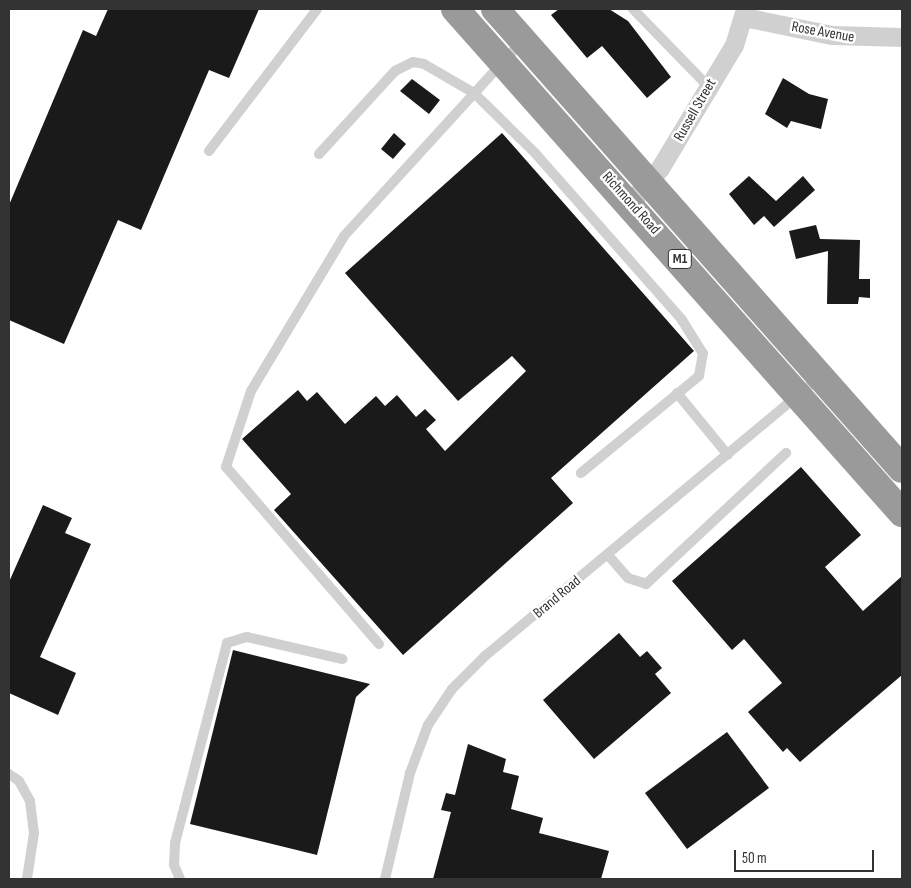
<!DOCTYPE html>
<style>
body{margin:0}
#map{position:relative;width:911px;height:888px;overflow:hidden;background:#fff;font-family:"Sofia Sans Condensed",sans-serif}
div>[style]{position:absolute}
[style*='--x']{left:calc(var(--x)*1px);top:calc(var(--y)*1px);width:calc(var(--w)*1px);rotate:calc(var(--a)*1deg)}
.building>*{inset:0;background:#1a1a1a}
.lane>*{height:10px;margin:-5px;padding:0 5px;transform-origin:5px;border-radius:5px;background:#d0d0d0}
.street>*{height:19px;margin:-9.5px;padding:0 9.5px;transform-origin:9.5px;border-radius:9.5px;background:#d0d0d0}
.highway>*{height:28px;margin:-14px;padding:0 14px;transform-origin:14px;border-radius:14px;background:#9a9a9a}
span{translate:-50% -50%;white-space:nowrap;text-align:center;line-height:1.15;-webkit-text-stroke:5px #fff;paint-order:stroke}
.shield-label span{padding:1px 4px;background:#fff;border:1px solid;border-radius:4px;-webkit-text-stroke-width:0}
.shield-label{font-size:14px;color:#333;font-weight:700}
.street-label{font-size:15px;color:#333}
.frame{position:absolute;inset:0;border:10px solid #333;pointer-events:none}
.scale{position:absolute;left:734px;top:850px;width:140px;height:22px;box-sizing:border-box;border:2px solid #333;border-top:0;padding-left:6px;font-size:15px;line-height:18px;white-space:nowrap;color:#333;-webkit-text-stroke:4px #fff;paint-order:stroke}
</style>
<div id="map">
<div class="building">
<i style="clip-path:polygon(108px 9px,259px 9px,229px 78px,209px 70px,141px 230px,118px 220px,64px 344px,9px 320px,9px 205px,83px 30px,96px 36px)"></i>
<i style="clip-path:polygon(559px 9px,609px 9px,628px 21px,671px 77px,647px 98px,602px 46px,587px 58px,551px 15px)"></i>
<i style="clip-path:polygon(783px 78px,809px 94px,828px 99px,821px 129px,791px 121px,787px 128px,765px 114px)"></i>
<i style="clip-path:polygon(412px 79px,440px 100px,429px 114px,400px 91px)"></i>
<i style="clip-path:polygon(394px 133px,406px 144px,393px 159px,381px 149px)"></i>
<i style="clip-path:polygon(502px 133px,694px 351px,551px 478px,573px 503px,403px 655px,274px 510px,291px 494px,242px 439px,298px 390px,307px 401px,317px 392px,345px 424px,376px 396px,385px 406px,397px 395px,416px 417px,425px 409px,436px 420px,426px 429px,445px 451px,526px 371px,512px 356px,458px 401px,345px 273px)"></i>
<i style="clip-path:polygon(749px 176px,776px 201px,803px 176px,815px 190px,774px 227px,764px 216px,754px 225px,729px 194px)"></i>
<i style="clip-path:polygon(816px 225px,820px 239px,860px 240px,859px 279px,870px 279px,870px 298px,859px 297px,858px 304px,827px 304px,828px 251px,796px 259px,789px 231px)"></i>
<i style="clip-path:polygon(801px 467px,861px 535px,825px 567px,863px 611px,902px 576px,902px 675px,800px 762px,787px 748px,783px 752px,748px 712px,782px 683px,744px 639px,732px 650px,672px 581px)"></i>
<i style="clip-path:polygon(43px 505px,72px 518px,65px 533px,91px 544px,40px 657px,76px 673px,58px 715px,9px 693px,9px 582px)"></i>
<i style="clip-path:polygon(619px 633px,640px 657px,647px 651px,662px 668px,655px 674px,671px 693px,594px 759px,543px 700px)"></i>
<i style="clip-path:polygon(233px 650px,370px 684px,356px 697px,317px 855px,190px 824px)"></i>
<i style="clip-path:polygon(727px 732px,769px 788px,687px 849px,645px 793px)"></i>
<i style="clip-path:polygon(468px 744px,506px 759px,503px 772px,519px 776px,511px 809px,543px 818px,539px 833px,609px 851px,601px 879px,433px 879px,451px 812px,441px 810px,446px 793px,455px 795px)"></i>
</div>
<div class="lane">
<i style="--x:633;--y:9;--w:107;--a:45.8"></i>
<i style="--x:209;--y:151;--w:178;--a:-52.7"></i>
<i style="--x:319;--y:154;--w:113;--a:-47.5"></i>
<i style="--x:395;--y:71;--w:20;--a:-27"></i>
<i style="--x:413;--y:62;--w:11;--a:10"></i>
<i style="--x:424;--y:64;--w:58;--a:30.1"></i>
<i style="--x:474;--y:93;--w:86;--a:44.5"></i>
<i style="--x:535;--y:153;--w:222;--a:48.6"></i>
<i style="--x:682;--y:320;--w:39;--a:58"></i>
<i style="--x:703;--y:353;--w:23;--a:100"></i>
<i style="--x:699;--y:376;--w:153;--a:140.6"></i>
<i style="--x:677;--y:393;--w:80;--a:50.6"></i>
<i style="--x:608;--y:555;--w:30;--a:49"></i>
<i style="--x:628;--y:578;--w:19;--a:18"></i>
<i style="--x:646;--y:584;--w:192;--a:-43.1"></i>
<i style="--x:379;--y:644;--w:234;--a:-130.8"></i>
<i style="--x:226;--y:467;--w:80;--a:-71.8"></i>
<i style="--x:251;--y:391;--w:181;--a:-59"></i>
<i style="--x:344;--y:236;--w:265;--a:-47.6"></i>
<i style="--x:9;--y:774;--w:12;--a:35"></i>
<i style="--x:19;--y:781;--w:23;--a:61"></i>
<i style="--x:30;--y:801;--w:32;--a:83"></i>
<i style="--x:34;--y:833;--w:47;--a:98.7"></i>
<i style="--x:180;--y:879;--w:15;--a:-113"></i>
<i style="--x:174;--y:865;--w:22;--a:-87"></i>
<i style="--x:175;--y:843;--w:207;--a:-75.4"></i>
<i style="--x:227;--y:643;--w:21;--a:-17"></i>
<i style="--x:247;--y:637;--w:98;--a:13"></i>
<i style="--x:385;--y:879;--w:109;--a:-76.7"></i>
<i style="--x:410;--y:773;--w:51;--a:-69.4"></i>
<i style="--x:428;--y:725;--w:43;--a:-56.3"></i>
<i style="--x:452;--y:689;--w:47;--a:-45"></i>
<i style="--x:485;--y:656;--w:436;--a:-39.8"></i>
</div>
<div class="street">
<i style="--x:744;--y:17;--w:90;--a:11.6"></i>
<i style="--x:832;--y:35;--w:70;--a:1.6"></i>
<i style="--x:631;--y:202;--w:45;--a:-49.5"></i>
<i style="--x:660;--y:168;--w:144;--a:-59"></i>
<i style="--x:734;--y:45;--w:38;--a:-73"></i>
</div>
<div class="highway">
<i style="--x:455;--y:9;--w:674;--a:48.43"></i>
<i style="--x:495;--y:9;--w:614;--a:48.5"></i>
</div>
<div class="shield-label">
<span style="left:680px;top:259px">M1</span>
</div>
<div class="street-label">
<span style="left:823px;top:32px;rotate:10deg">Rose Avenue</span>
<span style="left:695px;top:110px;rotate:-60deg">Russell Street</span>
<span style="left:631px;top:203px;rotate:48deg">Richmond Road</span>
<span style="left:557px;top:597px;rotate:-40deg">Brand Road</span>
</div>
<div class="frame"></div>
<div class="scale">50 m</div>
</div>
